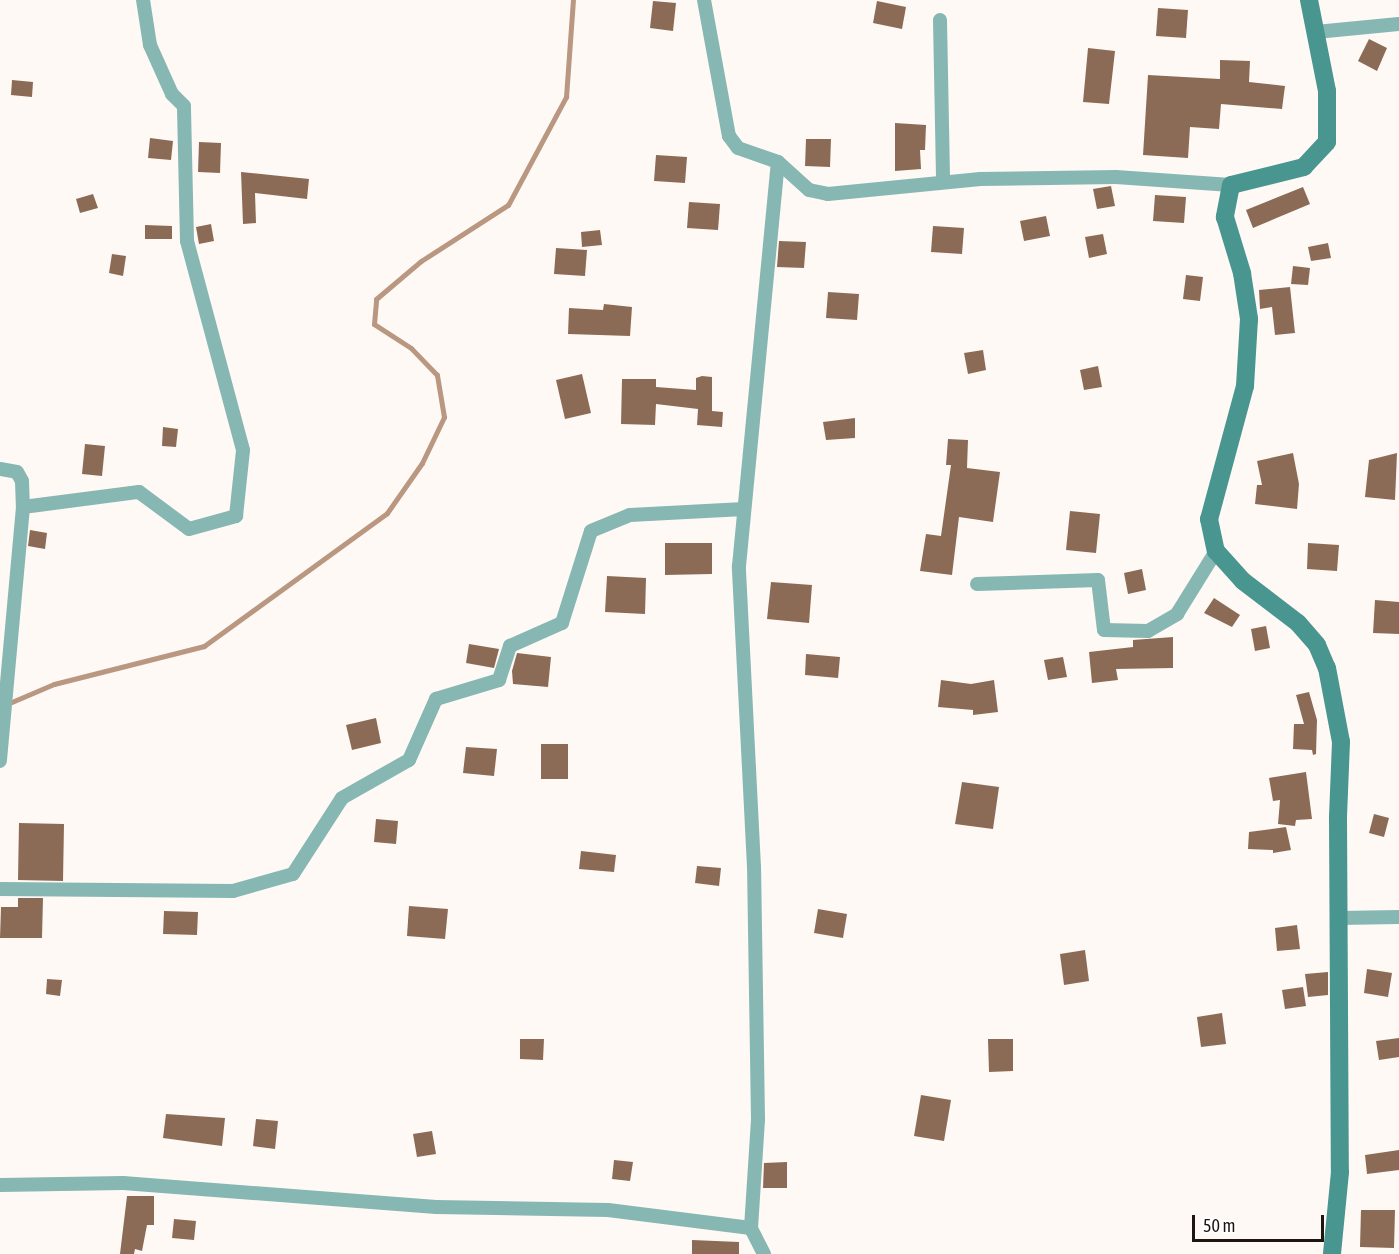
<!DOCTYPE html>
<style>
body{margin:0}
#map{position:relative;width:1399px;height:1254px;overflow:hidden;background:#fef9f5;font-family:"Asap Condensed",sans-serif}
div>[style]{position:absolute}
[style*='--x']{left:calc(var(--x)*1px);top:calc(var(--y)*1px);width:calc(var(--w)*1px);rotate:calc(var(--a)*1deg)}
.stream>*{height:5px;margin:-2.5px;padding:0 2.5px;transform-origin:2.5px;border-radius:2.5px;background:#b99780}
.building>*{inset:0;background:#8c6b56}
.street>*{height:14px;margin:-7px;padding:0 7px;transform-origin:7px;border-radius:7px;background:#87b7b2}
.secondary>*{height:18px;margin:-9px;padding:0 9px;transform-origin:9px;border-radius:9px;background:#49958f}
span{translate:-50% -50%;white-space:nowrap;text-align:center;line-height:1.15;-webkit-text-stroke:6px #fff;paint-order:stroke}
.scale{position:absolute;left:1192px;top:1215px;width:132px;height:27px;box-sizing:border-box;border:3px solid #1e1510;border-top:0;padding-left:8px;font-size:18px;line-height:21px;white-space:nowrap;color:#1e1510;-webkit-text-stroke:4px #fff;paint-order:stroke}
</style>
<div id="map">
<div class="stream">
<i style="--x:7;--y:704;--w:51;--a:-23.1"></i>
<i style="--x:54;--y:684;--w:155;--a:-14.2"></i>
<i style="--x:204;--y:646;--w:226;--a:-36"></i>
<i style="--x:387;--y:513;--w:61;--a:-55"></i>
<i style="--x:422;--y:463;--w:51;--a:-64.4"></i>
<i style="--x:444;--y:417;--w:43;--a:-99.5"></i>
<i style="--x:437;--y:375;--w:37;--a:-134"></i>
<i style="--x:411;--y:348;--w:44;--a:-147"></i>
<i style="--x:374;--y:324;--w:25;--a:-85"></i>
<i style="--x:376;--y:299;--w:59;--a:-40.2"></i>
<i style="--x:421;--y:261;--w:103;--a:-32.8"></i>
<i style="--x:508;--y:205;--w:123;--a:-61.8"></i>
<i style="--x:566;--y:97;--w:97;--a:-85.9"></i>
</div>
<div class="building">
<i style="clip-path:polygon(653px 1px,676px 3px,673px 31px,650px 28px)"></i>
<i style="clip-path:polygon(877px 1px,906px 7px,902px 29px,873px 23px)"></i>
<i style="clip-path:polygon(1158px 8px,1188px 10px,1186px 38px,1156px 36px)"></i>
<i style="clip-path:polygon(1369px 39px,1387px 48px,1377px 71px,1358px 61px)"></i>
<i style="clip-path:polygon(1088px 48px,1115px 51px,1109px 104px,1083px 102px)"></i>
<i style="clip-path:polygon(1220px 60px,1250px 61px,1249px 82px,1285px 86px,1282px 109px,1221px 104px,1219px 129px,1190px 127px,1188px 158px,1143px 155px,1148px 75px,1220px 79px)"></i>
<i style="clip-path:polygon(12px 80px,33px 82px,32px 97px,11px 95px)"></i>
<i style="clip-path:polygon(895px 123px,926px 125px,925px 150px,920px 150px,921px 169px,895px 171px)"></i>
<i style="clip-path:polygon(150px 138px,173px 141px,171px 160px,148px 158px)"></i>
<i style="clip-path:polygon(806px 139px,831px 139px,830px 167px,805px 166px)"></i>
<i style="clip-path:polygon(199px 142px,221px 143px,220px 173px,198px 172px)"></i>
<i style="clip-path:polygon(656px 155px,687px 157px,685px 183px,654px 181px)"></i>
<i style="clip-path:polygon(241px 172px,309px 179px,307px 199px,255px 193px,256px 223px,243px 224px)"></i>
<i style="clip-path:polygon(1111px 186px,1115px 206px,1097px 209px,1093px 189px)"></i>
<i style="clip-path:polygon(1303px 187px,1310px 204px,1253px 228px,1246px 210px)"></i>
<i style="clip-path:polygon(93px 194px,98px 208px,80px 213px,76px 199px)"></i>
<i style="clip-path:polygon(1155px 195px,1186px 197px,1184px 223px,1153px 221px)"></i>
<i style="clip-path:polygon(689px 202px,720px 204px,718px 230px,687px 228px)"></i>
<i style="clip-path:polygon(1046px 216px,1050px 236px,1024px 241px,1020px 221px)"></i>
<i style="clip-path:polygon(211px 224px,214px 241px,199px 244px,196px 227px)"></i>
<i style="clip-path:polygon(145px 225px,172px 226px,172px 239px,145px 239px)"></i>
<i style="clip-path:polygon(933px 226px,964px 228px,962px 254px,931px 252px)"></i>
<i style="clip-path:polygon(600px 230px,602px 245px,582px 247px,581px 232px)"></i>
<i style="clip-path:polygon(1103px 234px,1107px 254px,1089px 258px,1085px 237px)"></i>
<i style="clip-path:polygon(779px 241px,806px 242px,804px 268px,777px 267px)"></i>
<i style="clip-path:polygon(1328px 243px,1331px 258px,1311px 261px,1308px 247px)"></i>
<i style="clip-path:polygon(556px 248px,587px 250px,585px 276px,554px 274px)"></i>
<i style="clip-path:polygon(112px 254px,126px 256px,123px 276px,109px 273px)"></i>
<i style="clip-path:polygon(1293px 266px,1310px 268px,1308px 285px,1291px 284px)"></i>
<i style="clip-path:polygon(1186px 275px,1203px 277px,1200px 301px,1183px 299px)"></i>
<i style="clip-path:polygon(1290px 287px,1295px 333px,1275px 335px,1272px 307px,1260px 309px,1259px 290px)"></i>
<i style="clip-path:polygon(828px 292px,859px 294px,857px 320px,826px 318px)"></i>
<i style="clip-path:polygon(604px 304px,632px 307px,630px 336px,568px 334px,569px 308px,603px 310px)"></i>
<i style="clip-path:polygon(983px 350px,986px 370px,968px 374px,964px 353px)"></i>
<i style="clip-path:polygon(1098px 366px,1102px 387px,1084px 390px,1080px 370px)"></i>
<i style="clip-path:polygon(582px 374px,591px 413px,565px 419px,556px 380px)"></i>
<i style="clip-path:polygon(702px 376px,712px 377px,712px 411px,723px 412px,722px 427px,697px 425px,698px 409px,656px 404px,655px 425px,621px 424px,622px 379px,656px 379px,656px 387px,696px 390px,696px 378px)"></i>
<i style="clip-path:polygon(855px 418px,855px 438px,826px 440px,823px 422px)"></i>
<i style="clip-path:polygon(163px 427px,178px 429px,176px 447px,162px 446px)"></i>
<i style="clip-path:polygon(948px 439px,968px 440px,967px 468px,1000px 472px,993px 522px,959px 517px,952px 575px,920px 571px,926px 534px,941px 536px,951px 465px,946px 465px)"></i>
<i style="clip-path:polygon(85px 444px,105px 446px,102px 476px,82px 474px)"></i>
<i style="clip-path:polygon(1293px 453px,1299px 484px,1297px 509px,1255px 504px,1257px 485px,1262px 485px,1257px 461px)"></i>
<i style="clip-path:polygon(1397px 453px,1395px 500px,1365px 497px,1369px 460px)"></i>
<i style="clip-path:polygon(1070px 511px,1100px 514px,1096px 553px,1066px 550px)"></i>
<i style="clip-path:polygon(30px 530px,47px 533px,45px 549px,28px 546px)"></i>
<i style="clip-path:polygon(665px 543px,712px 543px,712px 574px,665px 575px)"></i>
<i style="clip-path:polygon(1308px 543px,1339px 545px,1337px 571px,1307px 569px)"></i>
<i style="clip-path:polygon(1142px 569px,1146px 590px,1128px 594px,1124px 573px)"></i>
<i style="clip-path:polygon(607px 576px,646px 578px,645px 614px,605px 612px)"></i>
<i style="clip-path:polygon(771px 582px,812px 585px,809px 623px,767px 619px)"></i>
<i style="clip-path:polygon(1214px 598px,1240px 615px,1232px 627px,1204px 613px)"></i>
<i style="clip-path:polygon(1375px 600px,1399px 602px,1399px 634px,1373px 633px)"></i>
<i style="clip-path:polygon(1266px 626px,1270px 648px,1255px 651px,1251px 629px)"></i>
<i style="clip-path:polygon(1173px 637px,1173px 668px,1116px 669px,1118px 680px,1092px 683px,1089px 652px,1133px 647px,1133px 640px)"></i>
<i style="clip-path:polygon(469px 644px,499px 649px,494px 668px,466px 663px)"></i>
<i style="clip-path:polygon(517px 653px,551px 657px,548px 687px,513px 684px,512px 671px)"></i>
<i style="clip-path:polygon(806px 654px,840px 657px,838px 678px,805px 675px)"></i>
<i style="clip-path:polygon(1063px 657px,1067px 677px,1048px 680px,1044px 660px)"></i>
<i style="clip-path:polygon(941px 680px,971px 684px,994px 680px,998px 712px,973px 715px,973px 710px,938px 707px)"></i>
<i style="clip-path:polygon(1309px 692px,1317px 720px,1316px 754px,1313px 755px,1312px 750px,1293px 749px,1294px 724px,1304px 724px,1296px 695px)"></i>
<i style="clip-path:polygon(376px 718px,381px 743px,352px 750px,346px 725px)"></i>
<i style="clip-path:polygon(541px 744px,568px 744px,568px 779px,541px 779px)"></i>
<i style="clip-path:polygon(466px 747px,497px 749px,494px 776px,463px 773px)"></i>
<i style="clip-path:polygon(1306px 772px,1312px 819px,1296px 820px,1295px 826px,1278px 824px,1280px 800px,1273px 801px,1269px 778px)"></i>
<i style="clip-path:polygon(962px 782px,999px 787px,993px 829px,955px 824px)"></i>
<i style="clip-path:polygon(1374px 814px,1389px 818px,1384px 837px,1369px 833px)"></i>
<i style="clip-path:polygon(376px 819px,398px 821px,396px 844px,374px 842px)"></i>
<i style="clip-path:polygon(19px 823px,64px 824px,63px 881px,18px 880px)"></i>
<i style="clip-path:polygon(1286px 827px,1291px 850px,1273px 853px,1273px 850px,1248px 849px,1249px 832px)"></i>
<i style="clip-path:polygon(581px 851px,616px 855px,614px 872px,579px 869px)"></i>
<i style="clip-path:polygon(697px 866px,721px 868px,719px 886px,695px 883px)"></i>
<i style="clip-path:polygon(18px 898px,43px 898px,42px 938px,0 938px,1px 907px,18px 907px)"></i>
<i style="clip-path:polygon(409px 906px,448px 909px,445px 939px,407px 936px)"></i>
<i style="clip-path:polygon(818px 909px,847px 914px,843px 938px,814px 933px)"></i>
<i style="clip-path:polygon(164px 911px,198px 912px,197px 935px,163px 934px)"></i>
<i style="clip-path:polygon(1297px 925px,1300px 949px,1277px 951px,1275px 928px)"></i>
<i style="clip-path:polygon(1085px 950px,1089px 981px,1064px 985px,1060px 954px)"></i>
<i style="clip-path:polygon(1367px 969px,1392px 973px,1388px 997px,1364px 993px)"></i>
<i style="clip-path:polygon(1328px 972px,1328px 995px,1308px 997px,1305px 974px)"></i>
<i style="clip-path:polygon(47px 979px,62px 980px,60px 996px,46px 994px)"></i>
<i style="clip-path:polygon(1303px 987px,1306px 1006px,1285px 1009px,1282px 990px)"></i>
<i style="clip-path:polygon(1222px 1013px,1226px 1044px,1201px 1047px,1197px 1017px)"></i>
<i style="clip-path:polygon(1399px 1038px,1399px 1057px,1379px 1060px,1376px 1041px)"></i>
<i style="clip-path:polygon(520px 1039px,544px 1039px,543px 1060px,520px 1059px)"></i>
<i style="clip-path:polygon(988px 1039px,1013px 1039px,1013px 1071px,989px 1072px)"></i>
<i style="clip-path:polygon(921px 1095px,951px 1100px,944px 1141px,914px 1136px)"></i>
<i style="clip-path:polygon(166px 1114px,225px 1118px,222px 1146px,163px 1138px)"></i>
<i style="clip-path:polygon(256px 1119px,278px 1121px,275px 1149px,253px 1146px)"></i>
<i style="clip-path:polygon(432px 1131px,436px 1154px,417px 1157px,413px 1134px)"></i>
<i style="clip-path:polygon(1399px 1150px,1399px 1170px,1367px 1174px,1365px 1155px)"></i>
<i style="clip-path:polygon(614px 1160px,633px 1162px,630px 1181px,612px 1179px)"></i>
<i style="clip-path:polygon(787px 1162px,787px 1188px,763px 1188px,764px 1163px)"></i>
<i style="clip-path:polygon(127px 1196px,154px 1196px,154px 1225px,147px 1225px,142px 1251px,135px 1249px,134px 1254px,120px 1254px)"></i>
<i style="clip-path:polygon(1361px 1210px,1395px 1210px,1394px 1248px,1360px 1247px)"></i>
<i style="clip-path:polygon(174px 1219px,196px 1221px,194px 1240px,172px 1238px)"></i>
<i style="clip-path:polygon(692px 1240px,739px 1242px,739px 1254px,692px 1254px)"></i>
</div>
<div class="street">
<i style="--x:704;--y:0;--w:138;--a:79.6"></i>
<i style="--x:729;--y:136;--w:15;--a:53"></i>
<i style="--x:738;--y:148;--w:42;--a:19.3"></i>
<i style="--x:778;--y:162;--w:42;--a:42.1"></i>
<i style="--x:809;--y:190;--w:19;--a:12"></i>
<i style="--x:828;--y:194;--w:153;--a:-5.6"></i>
<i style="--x:980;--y:179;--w:136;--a:-0.8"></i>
<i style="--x:1116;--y:177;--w:115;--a:4"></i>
<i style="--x:940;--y:20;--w:161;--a:88.9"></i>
<i style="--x:1316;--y:32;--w:83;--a:-5.5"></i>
<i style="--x:0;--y:469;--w:17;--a:10"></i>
<i style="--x:17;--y:472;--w:10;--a:61"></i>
<i style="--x:22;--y:481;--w:26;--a:88"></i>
<i style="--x:23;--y:507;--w:255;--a:95.2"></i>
<i style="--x:23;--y:507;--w:117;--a:-7.4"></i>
<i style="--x:139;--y:492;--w:62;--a:36.5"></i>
<i style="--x:189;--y:529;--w:49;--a:-15.5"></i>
<i style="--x:236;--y:516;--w:66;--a:-83.9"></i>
<i style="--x:243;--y:450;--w:216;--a:-105"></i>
<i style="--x:187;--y:241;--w:135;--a:-91.3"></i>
<i style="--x:184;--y:106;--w:17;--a:-135"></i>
<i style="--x:172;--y:94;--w:54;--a:-114.2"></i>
<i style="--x:150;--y:45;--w:46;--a:-98.8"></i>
<i style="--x:977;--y:584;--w:121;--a:-1.9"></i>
<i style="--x:1098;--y:580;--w:50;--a:83.2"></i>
<i style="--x:1104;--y:630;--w:44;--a:1.3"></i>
<i style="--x:1148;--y:631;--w:34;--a:-30"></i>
<i style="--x:1177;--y:614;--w:74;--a:-58.2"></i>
<i style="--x:0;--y:889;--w:233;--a:0.5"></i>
<i style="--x:233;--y:891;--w:62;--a:-15.8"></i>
<i style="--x:293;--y:874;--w:90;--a:-57.2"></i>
<i style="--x:342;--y:798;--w:77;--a:-29.6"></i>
<i style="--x:409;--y:760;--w:67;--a:-66.1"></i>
<i style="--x:436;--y:699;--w:66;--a:-16.8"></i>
<i style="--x:499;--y:680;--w:36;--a:-72"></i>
<i style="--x:510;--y:646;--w:57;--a:-23.9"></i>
<i style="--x:562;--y:623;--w:96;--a:-72.5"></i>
<i style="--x:591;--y:531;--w:42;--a:-22.3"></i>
<i style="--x:630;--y:515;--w:114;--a:-3"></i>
<i style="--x:1339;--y:918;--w:60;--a:-1"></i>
<i style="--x:0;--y:1185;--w:123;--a:-0.9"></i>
<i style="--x:123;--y:1183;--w:314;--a:4.4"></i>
<i style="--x:436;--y:1207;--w:172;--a:1"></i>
<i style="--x:608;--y:1210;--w:144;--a:7.2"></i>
<i style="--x:764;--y:1254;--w:29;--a:-117"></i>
<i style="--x:751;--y:1228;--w:109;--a:-86.3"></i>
<i style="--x:758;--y:1119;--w:252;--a:-90.9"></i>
<i style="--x:754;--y:867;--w:301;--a:-92.9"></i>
<i style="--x:739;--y:566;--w:406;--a:-84.5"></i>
</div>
<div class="secondary">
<i style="--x:1309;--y:0;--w:93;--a:78.8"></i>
<i style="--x:1327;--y:91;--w:51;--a:90"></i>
<i style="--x:1327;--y:142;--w:34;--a:133"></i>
<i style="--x:1304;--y:167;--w:75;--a:166.1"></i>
<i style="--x:1231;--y:185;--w:33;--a:101"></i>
<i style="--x:1225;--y:217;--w:59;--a:73.1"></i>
<i style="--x:1242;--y:273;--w:47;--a:81.3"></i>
<i style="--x:1249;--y:319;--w:67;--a:93.4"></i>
<i style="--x:1245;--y:386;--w:138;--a:105.1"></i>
<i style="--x:1209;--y:519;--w:33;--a:78"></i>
<i style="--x:1216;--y:551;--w:40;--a:48"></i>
<i style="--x:1243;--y:581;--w:69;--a:37.4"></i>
<i style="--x:1298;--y:623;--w:29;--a:49"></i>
<i style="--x:1317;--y:645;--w:25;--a:67"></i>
<i style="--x:1327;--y:668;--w:75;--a:79.3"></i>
<i style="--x:1341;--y:742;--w:76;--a:92.3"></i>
<i style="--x:1338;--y:818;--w:354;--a:89.7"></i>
<i style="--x:1340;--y:1172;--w:82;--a:95.6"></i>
</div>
<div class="scale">50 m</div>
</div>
